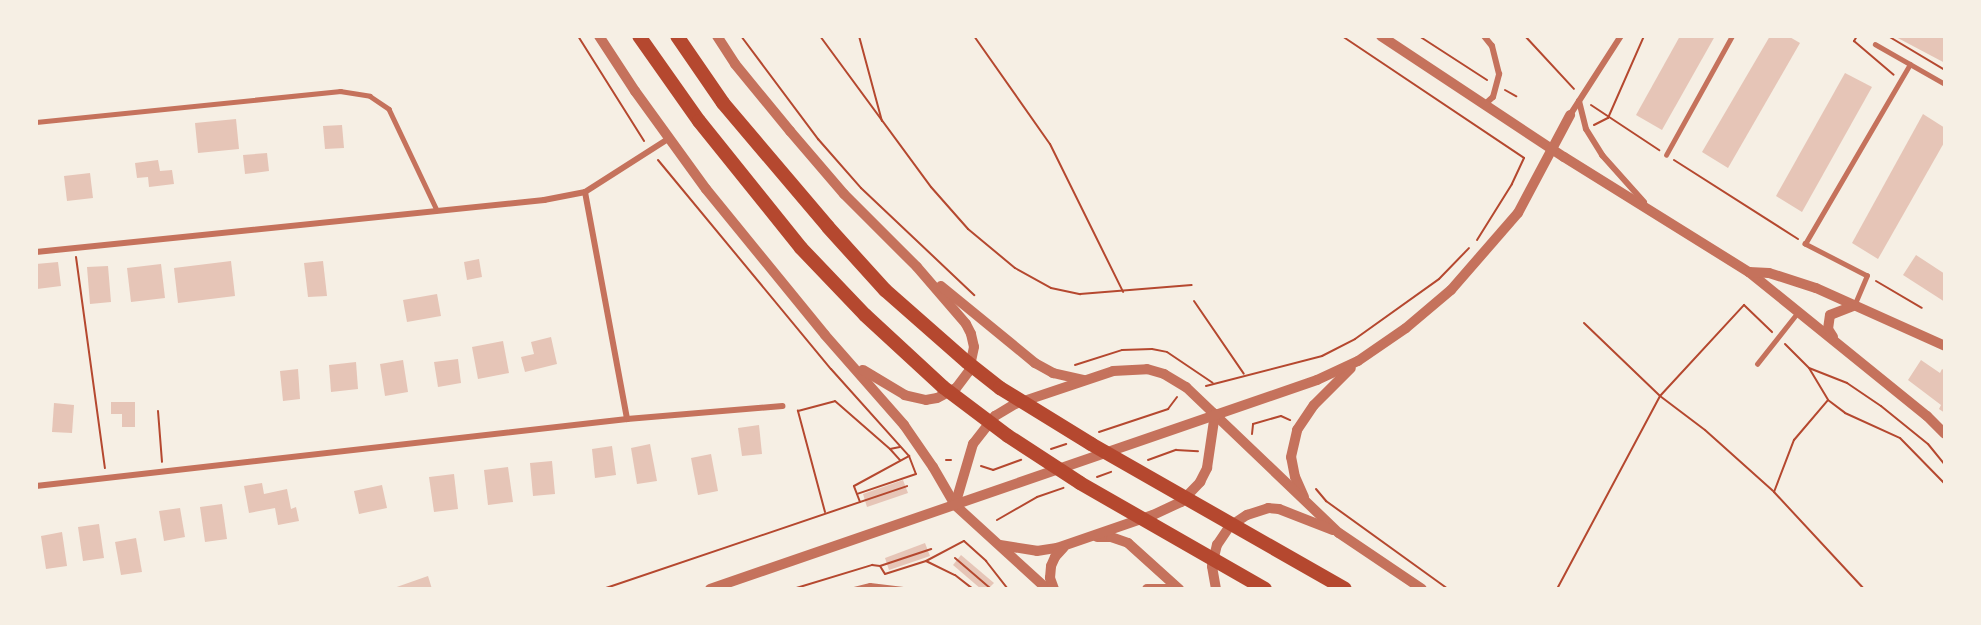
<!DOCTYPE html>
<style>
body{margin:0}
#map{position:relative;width:1981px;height:625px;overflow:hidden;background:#f6efe4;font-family:Barlow,sans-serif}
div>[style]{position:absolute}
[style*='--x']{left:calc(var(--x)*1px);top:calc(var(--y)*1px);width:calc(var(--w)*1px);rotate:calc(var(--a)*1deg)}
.building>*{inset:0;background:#e6c5b7}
.path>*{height:2px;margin:-1px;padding:0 1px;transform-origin:1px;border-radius:1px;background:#b5482f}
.service>*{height:4.5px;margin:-2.25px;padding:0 2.25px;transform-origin:2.25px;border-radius:2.25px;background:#c5725c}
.minor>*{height:6px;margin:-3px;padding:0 3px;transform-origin:3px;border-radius:3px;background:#c5725c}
.tertiary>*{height:10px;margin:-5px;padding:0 5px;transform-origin:5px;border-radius:5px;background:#c5725c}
.trunk>*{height:14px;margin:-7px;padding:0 7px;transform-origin:7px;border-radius:7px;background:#b5482f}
span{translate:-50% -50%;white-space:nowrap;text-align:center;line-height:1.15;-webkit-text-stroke:6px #f6efe4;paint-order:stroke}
.frame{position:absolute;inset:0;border:38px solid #f6efe4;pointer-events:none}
</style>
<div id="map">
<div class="building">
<i style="clip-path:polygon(1680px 36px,1715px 36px,1662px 130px,1636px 115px)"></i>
<i style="clip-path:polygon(1770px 36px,1788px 36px,1800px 43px,1728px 168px,1702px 152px)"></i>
<i style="clip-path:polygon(1894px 36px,1945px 36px,1945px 63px)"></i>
<i style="clip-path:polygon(1845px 73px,1872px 87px,1802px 212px,1776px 196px)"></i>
<i style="clip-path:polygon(1923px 114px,1945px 128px,1945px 141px,1878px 259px,1852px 243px)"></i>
<i style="clip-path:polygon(236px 119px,239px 149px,198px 153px,195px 123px)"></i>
<i style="clip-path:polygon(342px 125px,344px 148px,325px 149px,323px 126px)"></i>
<i style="clip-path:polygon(267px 153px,269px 171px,245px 174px,243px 155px)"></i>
<i style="clip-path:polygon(158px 160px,160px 171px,172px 170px,174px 184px,149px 187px,148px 177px,137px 178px,135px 163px)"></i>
<i style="clip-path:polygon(90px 173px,93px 198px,67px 201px,64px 176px)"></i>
<i style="clip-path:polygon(1916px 255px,1945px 274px,1945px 302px,1903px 275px)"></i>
<i style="clip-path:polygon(479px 259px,482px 277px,467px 280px,464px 262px)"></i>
<i style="clip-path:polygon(231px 261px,235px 296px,178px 303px,174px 268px)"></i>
<i style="clip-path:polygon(323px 261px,327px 296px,308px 297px,304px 263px)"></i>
<i style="clip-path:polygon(58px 262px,61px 286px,37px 289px,36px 264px)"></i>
<i style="clip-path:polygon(161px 264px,165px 298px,131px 302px,127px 268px)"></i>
<i style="clip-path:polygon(108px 266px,111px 302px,90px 304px,87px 267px)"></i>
<i style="clip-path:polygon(437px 294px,441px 316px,407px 322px,403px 300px)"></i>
<i style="clip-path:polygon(551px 337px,557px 364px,525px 372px,521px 357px,534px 354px,531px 342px)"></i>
<i style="clip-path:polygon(503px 341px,509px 373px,478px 379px,472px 347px)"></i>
<i style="clip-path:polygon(458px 359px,461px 383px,438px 387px,434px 362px)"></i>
<i style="clip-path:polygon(403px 360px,408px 392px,385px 396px,380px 364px)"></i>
<i style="clip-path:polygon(1921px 360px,1940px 373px,1942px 369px,1945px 371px,1945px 413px,1939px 409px,1941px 405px,1908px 380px)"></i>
<i style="clip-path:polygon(356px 362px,358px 389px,331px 392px,329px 365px)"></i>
<i style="clip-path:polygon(298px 369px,300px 399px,283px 401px,280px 371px)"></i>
<i style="clip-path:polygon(111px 402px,135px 402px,135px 427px,122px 427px,122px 414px,111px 414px)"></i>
<i style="clip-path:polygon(54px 403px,74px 405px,72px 433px,52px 432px)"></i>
<i style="clip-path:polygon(759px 425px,762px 454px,742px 456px,738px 428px)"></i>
<i style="clip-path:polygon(650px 444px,657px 481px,637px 484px,631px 448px)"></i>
<i style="clip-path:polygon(612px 446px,616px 475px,595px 478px,592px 449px)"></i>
<i style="clip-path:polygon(711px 454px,718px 491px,698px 495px,691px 458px)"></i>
<i style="clip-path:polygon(552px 461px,555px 494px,533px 496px,530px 463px)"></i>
<i style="clip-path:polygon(508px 467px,513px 502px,488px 505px,484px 470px)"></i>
<i style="clip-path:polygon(454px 474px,458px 509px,434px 512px,429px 477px)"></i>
<i style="clip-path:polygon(903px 480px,908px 493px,867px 507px,863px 494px)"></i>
<i style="clip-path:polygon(262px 483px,264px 494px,287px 489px,291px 509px,296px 507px,299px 521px,278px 525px,275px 508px,249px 513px,244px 486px)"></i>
<i style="clip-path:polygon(382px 485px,387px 508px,359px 514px,354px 491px)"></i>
<i style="clip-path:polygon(222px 504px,227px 539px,205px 542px,200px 507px)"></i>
<i style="clip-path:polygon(180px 508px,185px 537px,164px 541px,159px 511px)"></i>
<i style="clip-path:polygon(99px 524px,104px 558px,83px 561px,78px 527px)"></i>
<i style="clip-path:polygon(62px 532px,67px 566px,46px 569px,41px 536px)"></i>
<i style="clip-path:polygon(136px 538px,142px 572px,121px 575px,115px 542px)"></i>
<i style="clip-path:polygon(925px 543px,930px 556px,889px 570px,885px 558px)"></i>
<i style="clip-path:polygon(961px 555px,994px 583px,988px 589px,981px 589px,953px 565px)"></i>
<i style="clip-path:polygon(428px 576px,432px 589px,391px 589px)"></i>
</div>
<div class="path">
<i style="--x:578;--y:36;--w:124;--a:57.8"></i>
<i style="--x:741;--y:36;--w:129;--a:53.2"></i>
<i style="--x:818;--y:139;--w:65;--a:48.7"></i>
<i style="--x:861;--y:188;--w:156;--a:43.4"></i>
<i style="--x:820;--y:36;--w:187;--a:53.7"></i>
<i style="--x:931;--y:187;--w:56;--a:48.6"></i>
<i style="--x:968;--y:229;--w:61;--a:39.7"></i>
<i style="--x:1015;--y:268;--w:41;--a:29.1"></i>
<i style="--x:1051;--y:288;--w:30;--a:12"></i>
<i style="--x:1080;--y:294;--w:112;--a:-4.6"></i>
<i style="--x:859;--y:36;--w:88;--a:74.9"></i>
<i style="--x:974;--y:36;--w:132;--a:54.9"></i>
<i style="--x:1050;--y:144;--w:165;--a:63.7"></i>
<i style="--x:1342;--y:36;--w:219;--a:33.8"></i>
<i style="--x:1524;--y:158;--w:29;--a:115"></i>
<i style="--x:1512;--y:184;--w:66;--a:122"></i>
<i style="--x:1419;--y:36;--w:81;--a:32.9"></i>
<i style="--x:1525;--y:36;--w:72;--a:47.2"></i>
<i style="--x:1857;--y:36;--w:6;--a:121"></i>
<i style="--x:1854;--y:41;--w:52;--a:40.4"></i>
<i style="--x:1888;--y:36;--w:66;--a:30.8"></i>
<i style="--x:1505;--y:90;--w:13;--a:29"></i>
<i style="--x:1591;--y:105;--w:82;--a:33.5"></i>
<i style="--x:1594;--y:125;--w:16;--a:-27"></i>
<i style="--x:1608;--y:118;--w:90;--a:-66.3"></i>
<i style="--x:658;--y:160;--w:271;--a:50.4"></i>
<i style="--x:831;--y:369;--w:117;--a:48.1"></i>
<i style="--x:909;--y:456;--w:19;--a:69"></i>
<i style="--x:916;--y:474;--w:62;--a:161.3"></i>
<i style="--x:1674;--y:160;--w:147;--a:32.5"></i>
<i style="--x:76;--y:257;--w:213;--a:82.2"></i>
<i style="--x:1876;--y:281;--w:53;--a:30.4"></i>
<i style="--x:1194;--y:301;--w:88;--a:55.6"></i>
<i style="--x:1584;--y:323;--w:105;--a:43.8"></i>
<i style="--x:1660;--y:396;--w:56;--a:37.1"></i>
<i style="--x:1705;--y:430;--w:93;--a:41.9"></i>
<i style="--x:1774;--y:492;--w:132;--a:47.1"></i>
<i style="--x:1785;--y:344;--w:34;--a:45"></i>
<i style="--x:1809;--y:368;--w:41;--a:21.5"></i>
<i style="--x:1847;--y:383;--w:41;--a:34.1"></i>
<i style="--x:1881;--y:406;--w:60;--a:39"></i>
<i style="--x:1928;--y:444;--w:27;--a:51"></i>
<i style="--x:1075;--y:365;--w:49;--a:-17.7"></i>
<i style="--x:1122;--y:350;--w:30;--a:-2"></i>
<i style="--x:1152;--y:349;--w:15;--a:11"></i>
<i style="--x:1167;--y:352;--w:55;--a:34"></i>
<i style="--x:1809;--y:368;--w:37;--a:59"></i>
<i style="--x:1828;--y:400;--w:21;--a:37"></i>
<i style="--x:1845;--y:413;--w:60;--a:24.4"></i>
<i style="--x:1900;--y:438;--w:64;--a:45.6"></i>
<i style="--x:1206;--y:386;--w:120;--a:-14.5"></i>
<i style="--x:1322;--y:356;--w:37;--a:-27"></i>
<i style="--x:1355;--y:339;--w:103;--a:-35.5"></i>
<i style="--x:1439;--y:279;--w:43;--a:-45.9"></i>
<i style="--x:158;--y:411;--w:51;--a:85.5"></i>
<i style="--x:1099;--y:432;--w:73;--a:-18.4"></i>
<i style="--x:1168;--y:409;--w:15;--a:-53"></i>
<i style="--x:1252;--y:434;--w:10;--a:-84"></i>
<i style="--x:1253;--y:424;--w:29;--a:-16"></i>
<i style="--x:1281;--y:416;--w:10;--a:24"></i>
<i style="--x:890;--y:449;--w:15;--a:48"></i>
<i style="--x:1051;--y:449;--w:16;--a:-18"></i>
<i style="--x:946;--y:460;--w:5;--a:0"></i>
<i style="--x:1148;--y:460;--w:30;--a:-20"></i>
<i style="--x:1176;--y:450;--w:22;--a:3"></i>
<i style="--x:981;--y:466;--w:13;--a:18"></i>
<i style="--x:993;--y:470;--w:30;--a:-20"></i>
<i style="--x:1097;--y:477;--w:15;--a:-20"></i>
<i style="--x:1316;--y:489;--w:16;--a:50"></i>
<i style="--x:1326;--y:501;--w:150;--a:35.8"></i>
<i style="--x:1774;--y:492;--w:56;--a:-69"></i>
<i style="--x:1794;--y:440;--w:52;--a:-49.6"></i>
<i style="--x:860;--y:502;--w:17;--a:-111"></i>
<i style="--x:854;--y:486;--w:63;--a:-28.6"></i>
<i style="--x:825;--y:512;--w:105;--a:-105"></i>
<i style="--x:798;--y:411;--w:38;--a:-15"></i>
<i style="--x:835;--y:401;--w:73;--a:41.1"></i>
<i style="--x:890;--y:449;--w:10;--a:-11"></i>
<i style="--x:997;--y:520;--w:46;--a:-29.9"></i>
<i style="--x:1037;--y:497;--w:28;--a:-19"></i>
<i style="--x:955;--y:558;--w:48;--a:40.7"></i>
<i style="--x:926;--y:561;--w:32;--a:26"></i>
<i style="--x:955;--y:575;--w:23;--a:38"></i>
<i style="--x:880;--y:566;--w:54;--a:-18.4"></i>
<i style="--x:603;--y:589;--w:321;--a:-18.7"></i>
<i style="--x:793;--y:589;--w:83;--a:-16.9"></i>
<i style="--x:872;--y:565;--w:8;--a:7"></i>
<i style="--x:880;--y:566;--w:9;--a:58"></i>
<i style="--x:885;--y:574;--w:43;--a:-17.6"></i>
<i style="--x:926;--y:561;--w:43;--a:-27.8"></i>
<i style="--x:964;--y:541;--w:30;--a:42"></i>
<i style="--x:986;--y:561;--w:36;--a:52"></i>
<i style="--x:1557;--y:589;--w:219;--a:-61.9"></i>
<i style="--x:1660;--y:396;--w:124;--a:-47.3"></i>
<i style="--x:1744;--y:305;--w:39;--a:44"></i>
</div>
<div class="service">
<i style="--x:1875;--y:44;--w:81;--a:29.7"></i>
<i style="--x:36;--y:122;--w:306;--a:-5.8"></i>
<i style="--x:340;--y:91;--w:30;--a:9"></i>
<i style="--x:370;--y:96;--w:23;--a:34"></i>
<i style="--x:389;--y:109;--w:112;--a:64.6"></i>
<i style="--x:1666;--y:155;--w:136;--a:-61"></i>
<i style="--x:1854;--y:306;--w:33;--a:-67"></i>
<i style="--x:1867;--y:276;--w:70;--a:-152.7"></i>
<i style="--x:1805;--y:244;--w:208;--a:-59.7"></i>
<i style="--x:1757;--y:364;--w:66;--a:-51.7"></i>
<i style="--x:854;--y:589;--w:16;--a:-14"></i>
<i style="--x:870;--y:585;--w:33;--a:7"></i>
</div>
<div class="minor">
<i style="--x:1579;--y:101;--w:29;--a:76"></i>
<i style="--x:1586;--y:129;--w:31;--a:58"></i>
<i style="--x:1602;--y:155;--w:63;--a:48.2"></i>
<i style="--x:1484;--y:105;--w:12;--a:-42"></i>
<i style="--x:1493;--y:97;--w:24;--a:-75"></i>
<i style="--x:1499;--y:74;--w:29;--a:-104"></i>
<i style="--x:1492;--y:46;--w:13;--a:-129"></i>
<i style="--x:1570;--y:115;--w:94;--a:-57.2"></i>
<i style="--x:585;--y:192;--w:231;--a:79.5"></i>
<i style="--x:36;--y:252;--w:511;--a:-5.84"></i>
<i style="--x:544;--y:200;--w:42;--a:-11"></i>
<i style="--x:585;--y:192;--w:98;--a:-32.6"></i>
<i style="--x:36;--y:486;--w:595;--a:-6.47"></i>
<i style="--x:627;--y:419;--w:156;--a:-4.8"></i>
</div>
<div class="tertiary">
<i style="--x:599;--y:36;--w:66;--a:56.8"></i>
<i style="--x:635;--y:91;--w:121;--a:54.1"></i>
<i style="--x:706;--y:189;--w:188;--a:50.8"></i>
<i style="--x:825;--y:335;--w:120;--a:48.7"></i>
<i style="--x:904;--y:425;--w:51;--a:55.4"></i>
<i style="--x:933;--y:467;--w:44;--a:59.9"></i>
<i style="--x:955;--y:505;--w:125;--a:42.4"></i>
<i style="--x:717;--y:36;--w:33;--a:57"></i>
<i style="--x:735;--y:64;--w:87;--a:50.6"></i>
<i style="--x:790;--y:131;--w:83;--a:49.4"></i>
<i style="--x:844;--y:194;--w:103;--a:45"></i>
<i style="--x:917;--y:267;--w:75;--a:49.3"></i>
<i style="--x:966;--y:324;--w:11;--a:63"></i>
<i style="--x:971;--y:334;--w:13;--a:77"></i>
<i style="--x:974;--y:347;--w:25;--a:102"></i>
<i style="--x:969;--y:371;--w:21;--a:127"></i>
<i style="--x:956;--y:388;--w:21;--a:152"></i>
<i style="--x:937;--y:398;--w:11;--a:170"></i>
<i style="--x:926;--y:400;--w:22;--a:-167"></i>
<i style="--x:905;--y:395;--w:49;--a:-149.2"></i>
<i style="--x:1381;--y:36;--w:219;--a:33.5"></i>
<i style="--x:1564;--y:157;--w:218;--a:31.9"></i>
<i style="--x:1749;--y:272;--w:229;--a:39"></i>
<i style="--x:1927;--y:416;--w:25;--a:45"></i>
<i style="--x:1749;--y:272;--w:20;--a:3"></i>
<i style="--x:1769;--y:273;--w:49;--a:17.7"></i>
<i style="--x:1816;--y:288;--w:141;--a:24.2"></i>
<i style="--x:941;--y:286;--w:122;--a:39.3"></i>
<i style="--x:1035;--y:363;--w:21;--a:29"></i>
<i style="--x:1053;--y:373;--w:32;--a:13"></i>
<i style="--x:1833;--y:337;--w:9;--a:-122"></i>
<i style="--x:1828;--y:329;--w:14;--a:-82"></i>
<i style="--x:1830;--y:315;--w:26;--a:-21"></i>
<i style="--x:1304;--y:497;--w:22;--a:-114"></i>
<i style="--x:1295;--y:477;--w:20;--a:-101"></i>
<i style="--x:1291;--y:457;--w:28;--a:-77"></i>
<i style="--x:1297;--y:430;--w:30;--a:-56"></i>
<i style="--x:1314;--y:405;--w:52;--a:-45"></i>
<i style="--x:955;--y:505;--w:64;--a:-73.6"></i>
<i style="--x:973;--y:444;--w:36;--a:-52"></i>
<i style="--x:995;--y:416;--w:23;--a:-31"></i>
<i style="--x:1015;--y:404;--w:103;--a:-18.6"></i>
<i style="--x:1113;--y:371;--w:34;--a:-3"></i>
<i style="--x:1147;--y:369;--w:18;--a:16"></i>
<i style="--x:1164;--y:374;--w:26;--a:31"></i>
<i style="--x:1186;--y:387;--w:211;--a:43.7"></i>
<i style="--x:1339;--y:533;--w:100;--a:34"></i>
<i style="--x:1097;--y:537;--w:14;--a:0"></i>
<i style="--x:1111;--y:537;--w:18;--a:19"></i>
<i style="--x:1128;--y:543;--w:69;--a:42"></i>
<i style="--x:1000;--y:545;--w:37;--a:9"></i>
<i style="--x:1037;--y:551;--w:20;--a:-9"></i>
<i style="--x:1057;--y:548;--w:102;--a:-19"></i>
<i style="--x:1153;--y:515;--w:31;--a:-25"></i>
<i style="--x:1181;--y:502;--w:28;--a:-46"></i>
<i style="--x:1200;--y:482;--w:16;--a:-63"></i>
<i style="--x:1207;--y:468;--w:55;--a:-81.6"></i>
<i style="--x:710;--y:589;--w:642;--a:-19"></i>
<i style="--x:1317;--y:380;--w:45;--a:-24.9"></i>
<i style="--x:1358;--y:361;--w:58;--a:-34.5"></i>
<i style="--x:1406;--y:328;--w:59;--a:-40.2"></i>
<i style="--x:1451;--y:290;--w:102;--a:-49"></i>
<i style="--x:1518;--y:213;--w:111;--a:-62"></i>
<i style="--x:1054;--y:589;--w:12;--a:-110"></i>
<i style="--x:1050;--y:578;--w:12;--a:-85"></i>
<i style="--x:1051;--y:566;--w:10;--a:-66"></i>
<i style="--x:1055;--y:557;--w:13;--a:-48"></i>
<i style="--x:1147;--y:589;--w:22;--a:0"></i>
<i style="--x:1216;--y:589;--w:23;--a:-100"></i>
<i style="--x:1212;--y:566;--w:22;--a:-77"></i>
<i style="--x:1217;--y:545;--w:22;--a:-56"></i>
<i style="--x:1229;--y:527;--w:22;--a:-34"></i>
<i style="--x:1247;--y:515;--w:22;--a:-18"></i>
<i style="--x:1268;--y:508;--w:11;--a:5"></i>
<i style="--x:1279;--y:509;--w:58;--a:21.3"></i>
</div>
<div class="trunk">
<i style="--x:639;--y:36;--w:104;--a:54.8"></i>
<i style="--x:699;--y:121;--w:163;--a:51.2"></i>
<i style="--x:801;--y:248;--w:93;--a:46.3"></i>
<i style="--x:865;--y:315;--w:106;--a:42.7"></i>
<i style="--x:943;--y:387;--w:81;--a:37"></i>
<i style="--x:1008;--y:436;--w:86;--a:33.1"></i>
<i style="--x:1080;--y:483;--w:213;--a:29.8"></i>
<i style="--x:677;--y:36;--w:81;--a:55.5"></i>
<i style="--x:723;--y:103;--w:162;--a:49.7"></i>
<i style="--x:828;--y:227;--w:85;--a:47.9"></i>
<i style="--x:885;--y:290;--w:109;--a:41.3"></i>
<i style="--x:967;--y:362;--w:42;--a:38.2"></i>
<i style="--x:1000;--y:388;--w:107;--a:31.6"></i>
<i style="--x:1091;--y:444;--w:292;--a:29.7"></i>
</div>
<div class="frame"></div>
</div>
